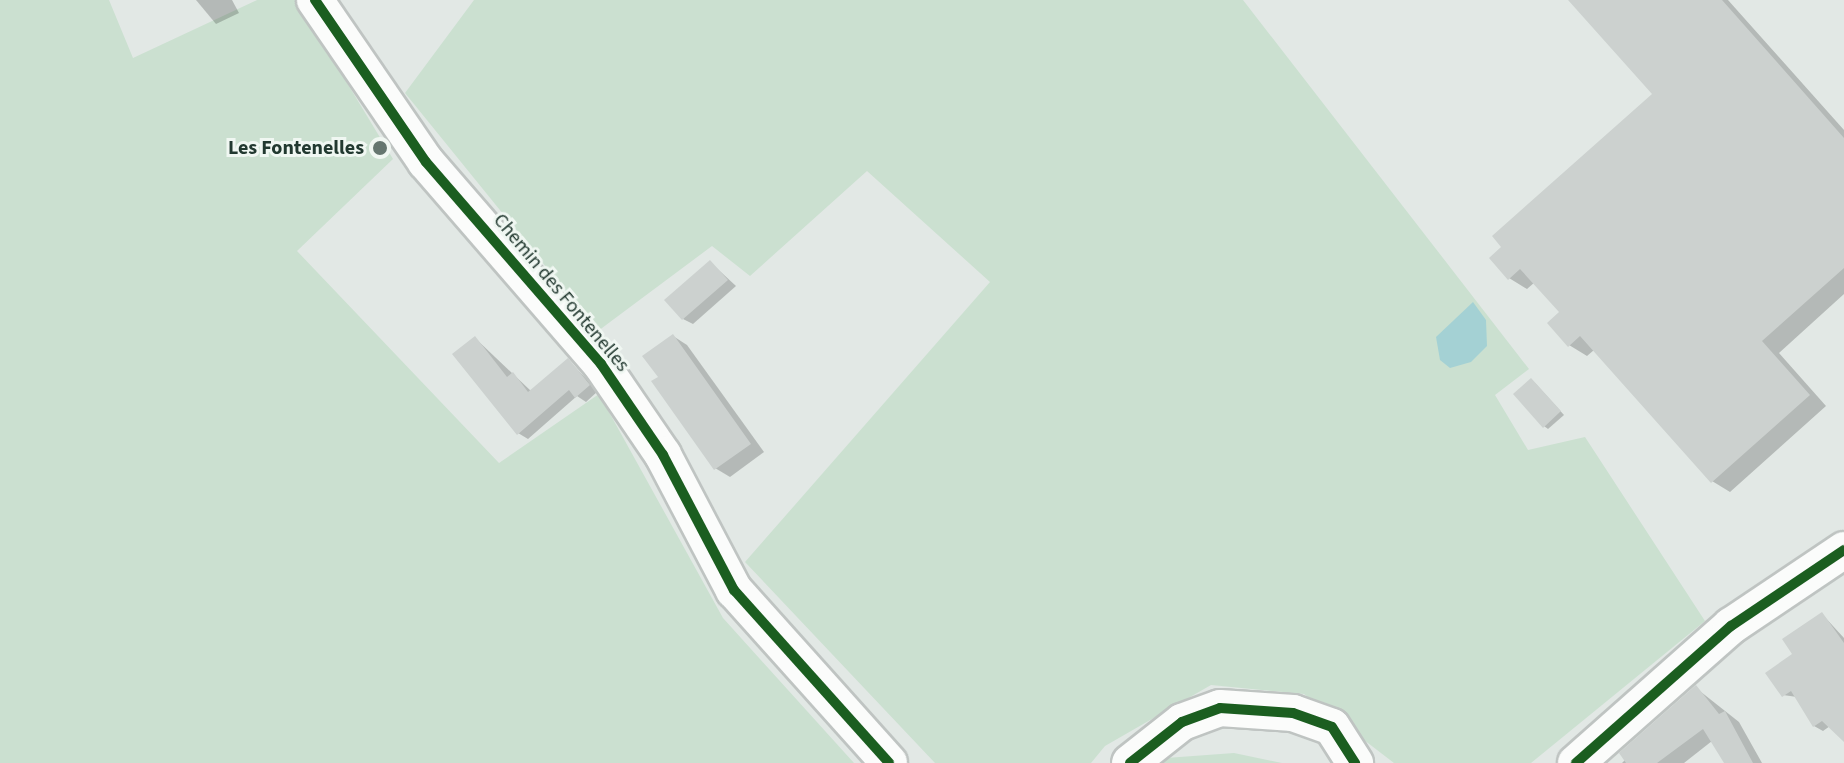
<!DOCTYPE html>
<style>
body{margin:0}
#map{position:relative;width:1844px;height:763px;overflow:hidden;background:#e2e8e5;font-family:"Source Sans 3",sans-serif}
div>[style]{position:absolute}
[style*='--x']{left:calc(var(--x)*1px);top:calc(var(--y)*1px);width:calc(var(--w)*1px);rotate:calc(var(--a)*1deg)}
.green>*{inset:0;background:#cbe0d0}
.water>*{inset:0;background:#a4d1d4}
.shadow>*{inset:0;background:#0003}
.building>*{inset:0;background:#ccd1cf}
.roads{filter:drop-shadow(2px 0 #bfc4c2) drop-shadow(-2px 0 #bfc4c2) drop-shadow(0 2px #bfc4c2) drop-shadow(0 -2px #bfc4c2)}
.street>*{height:36px;margin:-18px;padding:0 18px;transform-origin:18px;border-radius:18px;background:#fbfcfb}
.cycleway>*{height:10px;margin:-5px;padding:0 5px;transform-origin:5px;border-radius:5px;background:#1b5e20}
.dots>*{width:22px;height:22px;translate:-50% -50%;box-sizing:border-box;border:4px solid #f0f7f2;border-radius:50%}
span{translate:-50% -50%;white-space:nowrap;text-align:center;line-height:1.15;-webkit-text-stroke:6px #f0f7f2;paint-order:stroke}
.poi-label{font-size:20px;color:#223930;font-weight:700}
.right{translate:-100% -50%;text-align:right}
.street-label{font-size:20px;color:#223930}
</style>
<div id="map">
<div class="green">
<i style="clip-path:polygon(0 0,109px 0,133px 58px,257px 0,297px 0,393px 159px,297px 251px,499px 463px,599px 394px,723px 618px,854px 763px,0 763px)"></i>
<i style="clip-path:polygon(474px 0,1243px 0,1529px 369px,1495px 395px,1528px 450px,1585px 437px,1705px 621px,1531px 763px,1394px 763px,1304px 694px,1211px 685px,1105px 746px,1091px 763px,935px 763px,745px 562px,990px 282px,867px 171px,750px 276px,712px 246px,598px 331px,405px 93px)"></i>
<i style="clip-path:polygon(1234px 753px,1282px 763px,1163px 763px,1166px 758px)"></i>
</div>
<div class="water">
<i style="clip-path:polygon(1473px 302px,1486px 320px,1487px 346px,1471px 362px,1450px 368px,1440px 360px,1436px 337px)"></i>
</div>
<div class="shadow">
<i style="clip-path:polygon(196px 0,232px 0,239px 13px,216px 24px)"></i>
<i style="clip-path:polygon(1571px 0,1728px 0,1844px 130px,1844px 294px,1779px 353px,1826px 406px,1730px 492px,1712px 481px,1594px 350px,1587px 356px,1569px 345px,1562px 312px,1535px 282px,1527px 289px,1509px 278px,1655px 94px)"></i>
<i style="clip-path:polygon(710px 262px,736px 286px,693px 324px,683px 319px)"></i>
<i style="clip-path:polygon(673px 336px,687px 345px,764px 452px,730px 477px,715px 468px)"></i>
<i style="clip-path:polygon(475px 338px,531px 391px,568px 360px,598px 391px,586px 402px,577px 396px,528px 439px,518px 433px)"></i>
<i style="clip-path:polygon(1535px 383px,1564px 415px,1548px 429px,1544px 426px)"></i>
<i style="clip-path:polygon(1822px 614px,1844px 638px,1844px 739px,1830px 726px,1823px 731px,1814px 726px,1797px 697px,1783px 695px,1795px 655px)"></i>
<i style="clip-path:polygon(1696px 688px,1739px 722px,1762px 763px,1726px 763px,1712px 741px,1684px 763px,1622px 763px)"></i>
</div>
<div class="building">
<i style="clip-path:polygon(1568px 0,1722px 0,1844px 138px,1844px 268px,1762px 341px,1810px 395px,1711px 483px,1580px 336px,1568px 347px,1547px 323px,1559px 312px,1520px 269px,1508px 280px,1489px 258px,1501px 247px,1492px 236px,1652px 94px)"></i>
<i style="clip-path:polygon(710px 260px,728px 280px,682px 320px,664px 300px)"></i>
<i style="clip-path:polygon(673px 334px,751px 444px,714px 470px,651px 381px,658px 377px,642px 356px)"></i>
<i style="clip-path:polygon(475px 336px,507px 377px,513px 372px,528px 392px,568px 358px,590px 385px,575px 398px,569px 390px,517px 435px,452px 354px)"></i>
<i style="clip-path:polygon(1531px 378px,1561px 411px,1543px 428px,1513px 394px)"></i>
<i style="clip-path:polygon(1822px 612px,1844px 643px,1844px 742px,1822px 721px,1813px 727px,1791px 691px,1782px 697px,1765px 673px,1792px 654px,1782px 639px)"></i>
<i style="clip-path:polygon(1696px 685px,1719px 714px,1725px 711px,1753px 763px,1724px 763px,1703px 729px,1657px 763px,1626px 763px,1619px 753px)"></i>
</div>
<div class="roads">
<div class="street">
<i style="--x:315;--y:0;--w:196;--a:55.6"></i>
<i style="--x:426;--y:162;--w:267;--a:49.1"></i>
<i style="--x:601;--y:364;--w:110;--a:55.7"></i>
<i style="--x:663;--y:455;--w:153;--a:62.3"></i>
<i style="--x:734;--y:590;--w:232;--a:48.1"></i>
<i style="--x:1130;--y:763;--w:66;--a:-38.3"></i>
<i style="--x:1182;--y:722;--w:40;--a:-20.2"></i>
<i style="--x:1220;--y:708;--w:73;--a:3.9"></i>
<i style="--x:1293;--y:713;--w:41;--a:19.7"></i>
<i style="--x:1332;--y:727;--w:43;--a:57.4"></i>
<i style="--x:1576;--y:763;--w:207;--a:-41.5"></i>
<i style="--x:1731;--y:626;--w:136;--a:-33.9"></i>
</div>
</div>
<div class="cycleway">
<i style="--x:315;--y:0;--w:196;--a:55.6"></i>
<i style="--x:426;--y:162;--w:267;--a:49.1"></i>
<i style="--x:601;--y:364;--w:110;--a:55.7"></i>
<i style="--x:663;--y:455;--w:153;--a:62.3"></i>
<i style="--x:734;--y:590;--w:232;--a:48.1"></i>
<i style="--x:1130;--y:763;--w:66;--a:-38.3"></i>
<i style="--x:1182;--y:722;--w:40;--a:-20.2"></i>
<i style="--x:1220;--y:708;--w:73;--a:3.9"></i>
<i style="--x:1293;--y:713;--w:41;--a:19.7"></i>
<i style="--x:1332;--y:727;--w:43;--a:57.4"></i>
<i style="--x:1576;--y:763;--w:207;--a:-41.5"></i>
<i style="--x:1731;--y:626;--w:136;--a:-33.9"></i>
</div>
<div class="dots">
<i style="left:380px;top:148px;background:#65766f"></i>
</div>
<div class="poi-label">
<span class="right" style="left:364px;top:148px">Les Fontenelles</span>
</div>
<div class="street-label">
<span style="left:561px;top:293px;rotate:50deg">Chemin des Fontenelles</span>
</div>
</div>
